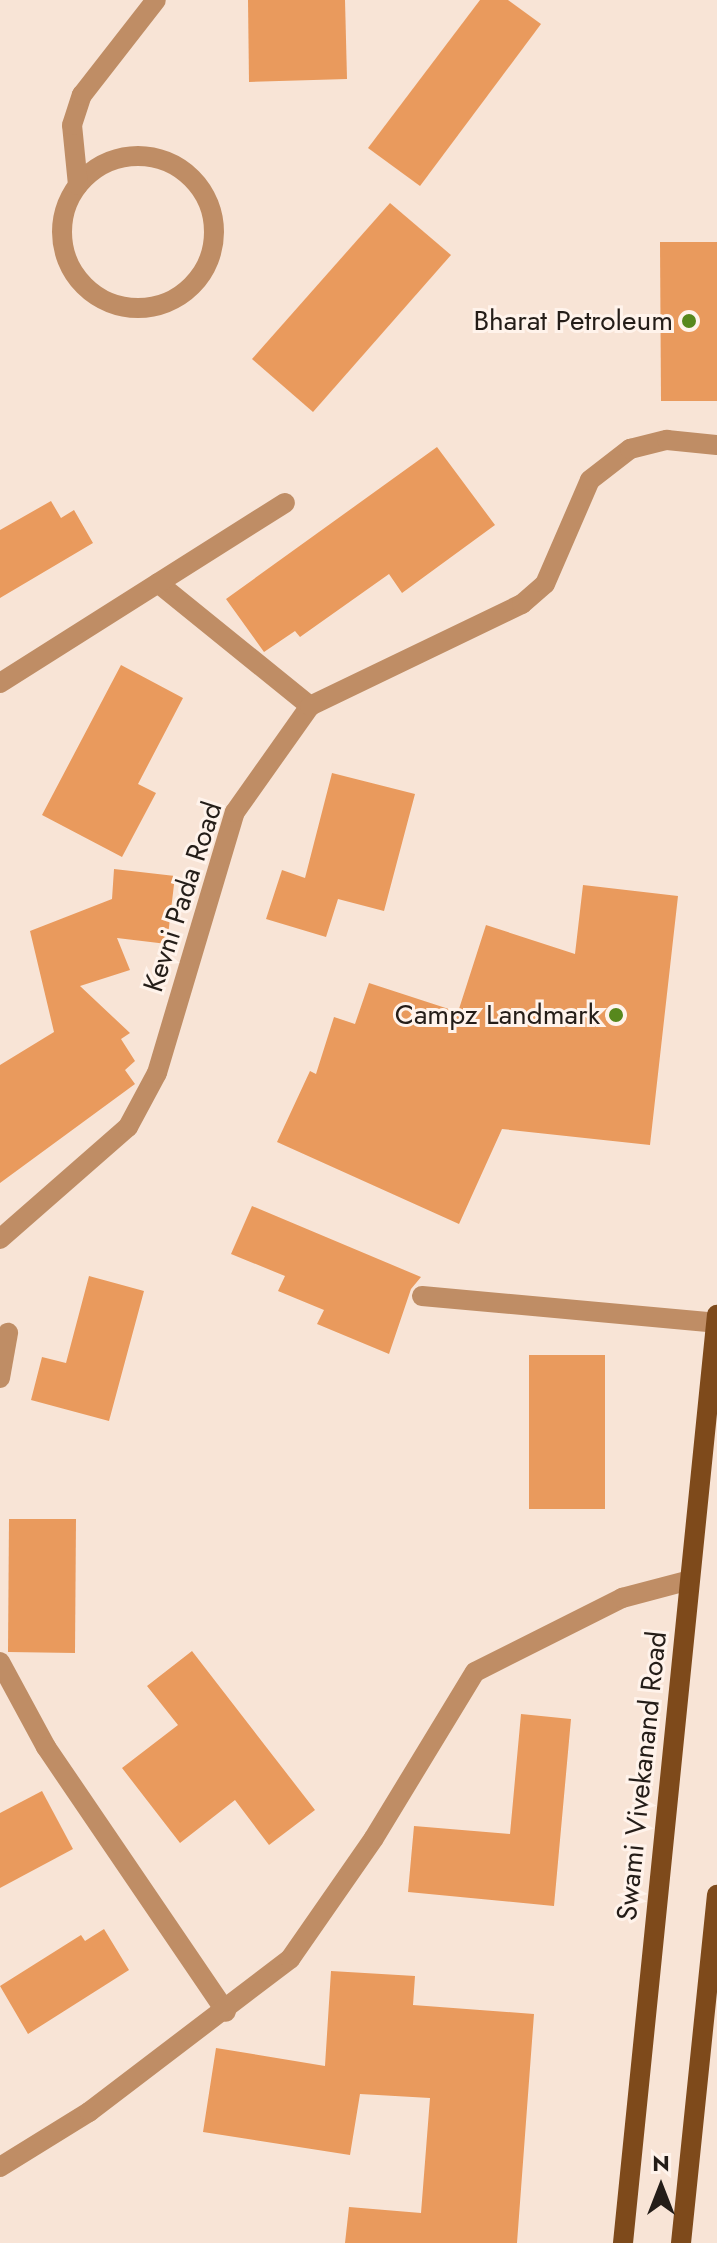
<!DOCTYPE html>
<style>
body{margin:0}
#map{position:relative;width:717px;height:2243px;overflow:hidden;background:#f8e4d6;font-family:Jost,sans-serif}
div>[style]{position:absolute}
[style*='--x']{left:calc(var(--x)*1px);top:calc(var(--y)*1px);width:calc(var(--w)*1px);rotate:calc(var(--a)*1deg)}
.building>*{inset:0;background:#e99a5d}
.minor>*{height:20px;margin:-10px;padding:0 10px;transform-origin:10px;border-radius:10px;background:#bf8d65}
.minor>.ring{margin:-10px;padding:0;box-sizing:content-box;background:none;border:20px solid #bf8d65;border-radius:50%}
.primary>*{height:20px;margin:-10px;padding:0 10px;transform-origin:10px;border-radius:10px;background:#7e4a1b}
.dots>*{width:22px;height:22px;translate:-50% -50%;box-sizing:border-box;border:4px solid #fff3eb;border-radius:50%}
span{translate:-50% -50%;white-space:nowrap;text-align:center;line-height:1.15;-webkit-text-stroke:6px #fff3eb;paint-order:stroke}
.poi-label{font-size:28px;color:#241d18}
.right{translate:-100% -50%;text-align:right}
.street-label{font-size:28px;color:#241d18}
.north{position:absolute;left:621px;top:2147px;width:80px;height:80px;-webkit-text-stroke:6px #fff3eb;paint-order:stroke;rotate:0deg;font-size:22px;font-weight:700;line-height:32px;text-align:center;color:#241d18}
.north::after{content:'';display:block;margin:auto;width:28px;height:36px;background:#241d18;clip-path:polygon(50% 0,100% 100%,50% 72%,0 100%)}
</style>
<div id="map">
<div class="building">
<i style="clip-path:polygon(248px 0,345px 0,347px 79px,249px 82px)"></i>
<i style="clip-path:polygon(480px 0,508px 0,541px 24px,420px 186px,368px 148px)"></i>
<i style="clip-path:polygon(390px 203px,451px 255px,313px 412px,252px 359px)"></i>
<i style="clip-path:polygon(660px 242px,717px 242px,717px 401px,661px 401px)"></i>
<i style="clip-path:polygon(437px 447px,495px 525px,402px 593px,389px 574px,300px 637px,295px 631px,264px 652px,226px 599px)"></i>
<i style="clip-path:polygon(51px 501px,61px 518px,74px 510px,93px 543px,0 598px,0 530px)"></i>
<i style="clip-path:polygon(121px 665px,183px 698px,138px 784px,156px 793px,122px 857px,42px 815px)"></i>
<i style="clip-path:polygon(332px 773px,415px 794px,384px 911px,338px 899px,326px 937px,266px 919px,282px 870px,305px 878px)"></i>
<i style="clip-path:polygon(114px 869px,175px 876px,167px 944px,117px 938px,130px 970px,80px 986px,130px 1033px,121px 1039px,135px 1061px,125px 1070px,135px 1084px,0 1183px,0 1065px,54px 1032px,30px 931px,112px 899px)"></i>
<i style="clip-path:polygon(583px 885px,678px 896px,650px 1145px,502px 1129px,459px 1224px,277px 1142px,310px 1071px,316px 1074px,334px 1017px,355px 1024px,369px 983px,458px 1012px,486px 925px,575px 954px)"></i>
<i style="clip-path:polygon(252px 1206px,421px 1277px,411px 1289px,389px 1354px,317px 1324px,324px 1310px,278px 1291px,285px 1276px,231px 1254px)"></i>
<i style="clip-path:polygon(89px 1276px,144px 1291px,109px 1421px,31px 1400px,42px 1357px,66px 1363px)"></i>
<i style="clip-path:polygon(529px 1355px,605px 1355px,605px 1509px,529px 1509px)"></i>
<i style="clip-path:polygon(9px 1519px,76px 1519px,75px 1653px,8px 1652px)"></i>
<i style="clip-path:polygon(192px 1651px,315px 1810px,269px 1845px,235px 1800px,180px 1843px,122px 1768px,178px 1725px,147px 1686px)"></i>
<i style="clip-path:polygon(521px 1714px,571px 1719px,554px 1906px,408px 1892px,414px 1826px,510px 1834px)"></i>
<i style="clip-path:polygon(42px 1791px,73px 1849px,0 1888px,0 1813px)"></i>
<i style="clip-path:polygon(104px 1929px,129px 1970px,28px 2034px,0 1986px,81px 1935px,85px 1941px)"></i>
<i style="clip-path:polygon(331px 1971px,415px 1976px,413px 2005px,534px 2014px,517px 2243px,345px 2243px,349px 2207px,421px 2213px,430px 2098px,360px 2094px,350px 2155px,203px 2132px,216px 2048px,325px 2066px)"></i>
</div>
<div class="minor">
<i class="ring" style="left:62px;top:156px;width:132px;height:132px"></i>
<i style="--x:78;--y:185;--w:60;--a:-95.7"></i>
<i style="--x:72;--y:125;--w:32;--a:-72"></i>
<i style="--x:82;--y:95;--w:120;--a:-52.1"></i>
<i style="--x:158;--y:583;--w:196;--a:39"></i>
<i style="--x:0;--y:683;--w:337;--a:-32.3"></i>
<i style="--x:0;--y:1239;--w:170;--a:-41.2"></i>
<i style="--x:128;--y:1127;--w:61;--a:-61.8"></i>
<i style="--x:157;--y:1073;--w:272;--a:-73.4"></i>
<i style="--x:235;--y:812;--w:130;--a:-54.7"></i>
<i style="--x:310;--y:706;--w:235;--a:-25.7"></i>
<i style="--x:522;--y:604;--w:30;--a:-41"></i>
<i style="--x:545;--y:584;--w:113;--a:-66.6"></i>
<i style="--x:590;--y:480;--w:51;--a:-37.8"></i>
<i style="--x:630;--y:449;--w:38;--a:-14"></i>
<i style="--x:667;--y:440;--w:50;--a:5.7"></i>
<i style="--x:422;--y:1296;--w:295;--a:5.2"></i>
<i style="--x:0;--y:1378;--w:46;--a:-79.9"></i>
<i style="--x:0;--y:1662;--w:97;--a:61.6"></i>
<i style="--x:46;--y:1747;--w:320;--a:55.8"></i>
<i style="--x:0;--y:2167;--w:105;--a:-31.7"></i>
<i style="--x:89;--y:2112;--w:253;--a:-37.3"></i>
<i style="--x:290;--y:1959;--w:147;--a:-55.2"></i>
<i style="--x:374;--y:1838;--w:194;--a:-58.7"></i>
<i style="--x:475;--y:1672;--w:165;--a:-26.7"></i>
<i style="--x:622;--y:1598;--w:70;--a:-14.8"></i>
</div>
<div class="primary">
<i style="--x:623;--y:2243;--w:933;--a:-84.22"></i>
<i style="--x:681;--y:2243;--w:350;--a:-84.1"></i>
</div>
<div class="dots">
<i style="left:689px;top:321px;background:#57881d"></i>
<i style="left:616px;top:1015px;background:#57881d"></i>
</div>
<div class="poi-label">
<span class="right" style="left:673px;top:321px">Bharat Petroleum</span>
<span class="right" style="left:600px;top:1015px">Campz Landmark</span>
</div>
<div class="street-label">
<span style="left:183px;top:897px;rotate:-72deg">Kevni Pada Road</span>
<span style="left:642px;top:1776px;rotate:-84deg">Swami Vivekanand Road</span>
</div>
<div class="north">N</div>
</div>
